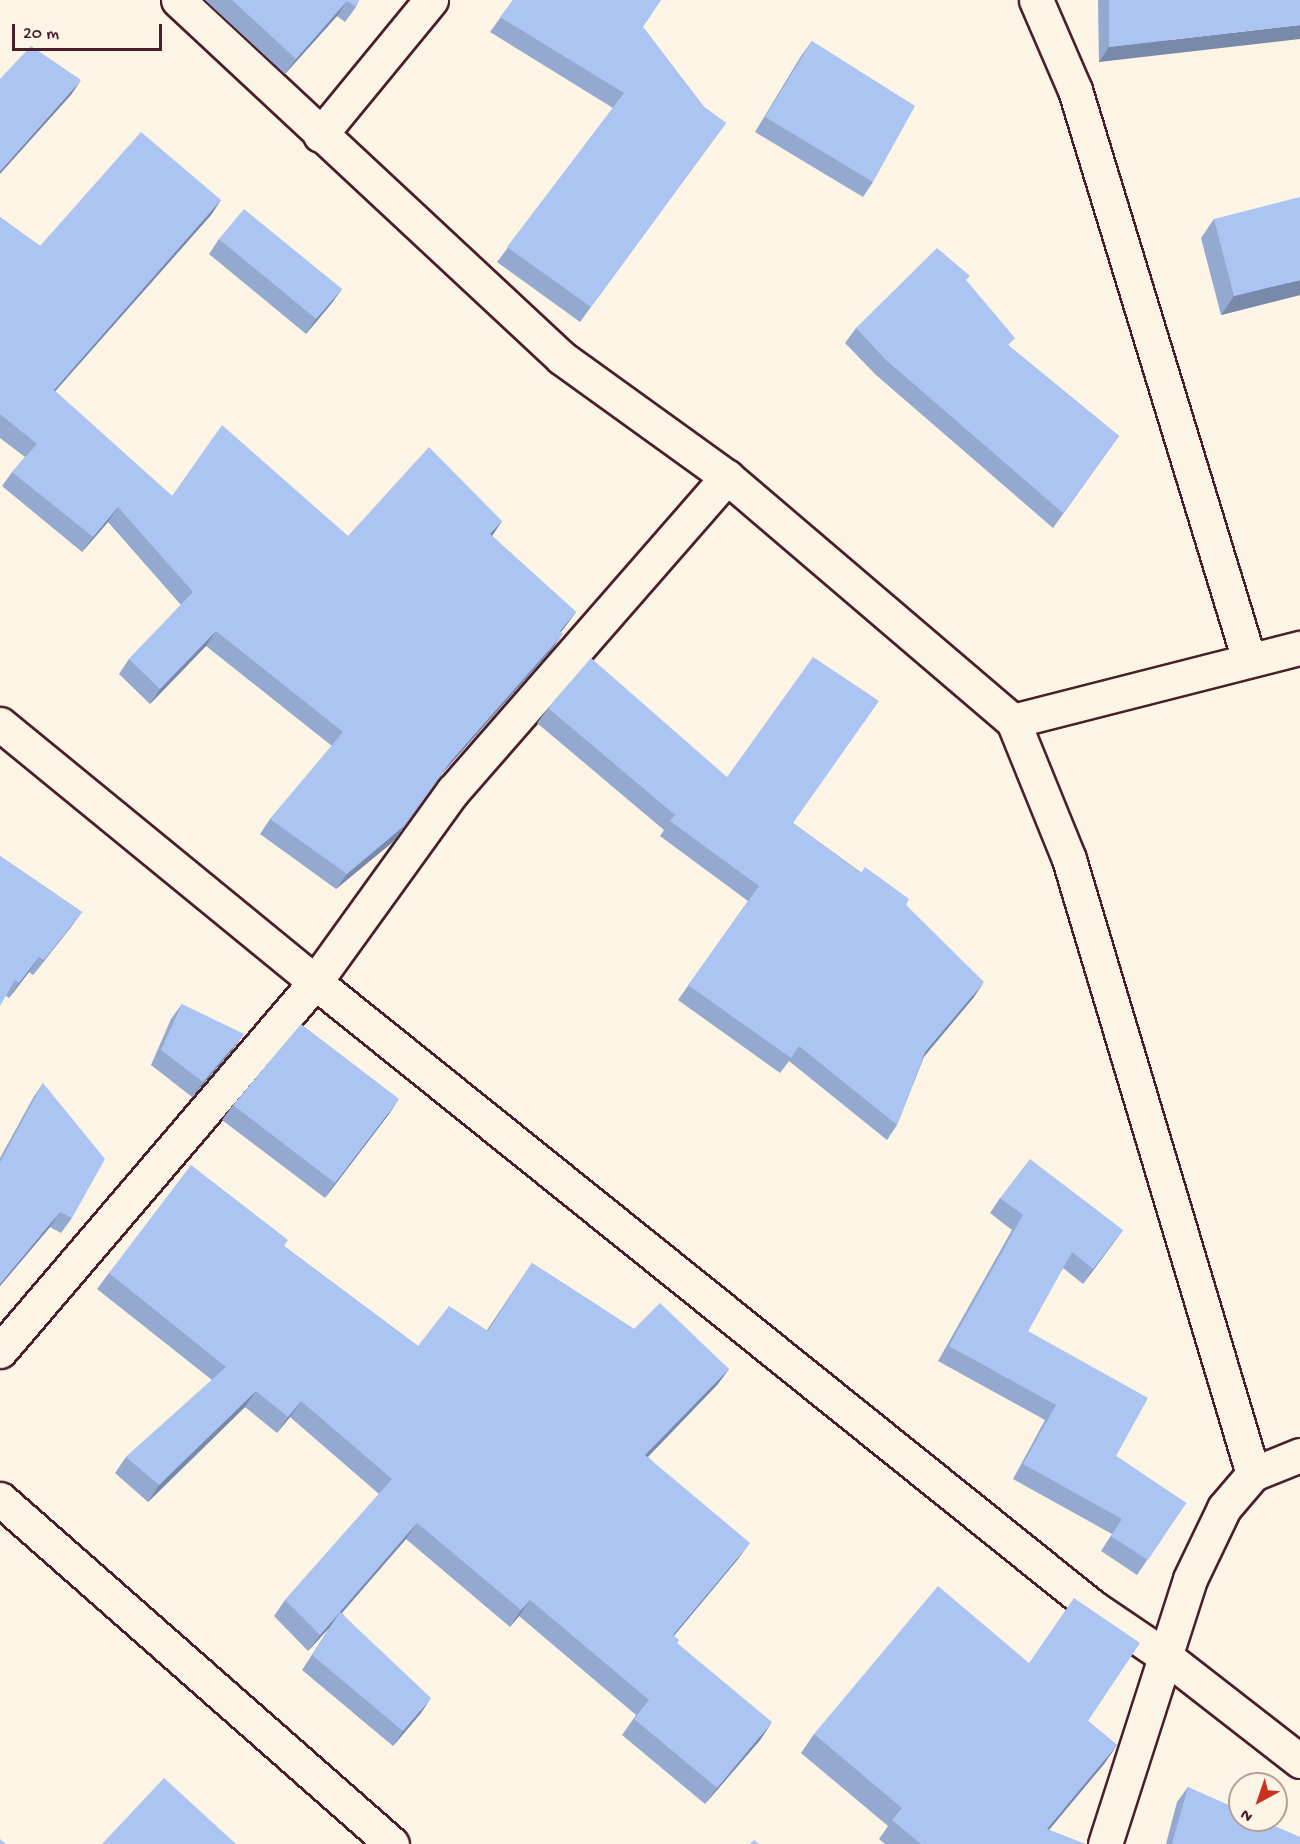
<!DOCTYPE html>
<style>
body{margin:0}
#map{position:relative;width:1300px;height:1844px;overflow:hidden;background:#fcf5e5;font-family:"Gochi Hand",sans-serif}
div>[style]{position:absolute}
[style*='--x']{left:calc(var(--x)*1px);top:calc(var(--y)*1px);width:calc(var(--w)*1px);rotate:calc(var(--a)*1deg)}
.roads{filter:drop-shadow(2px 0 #4a1f2b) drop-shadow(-2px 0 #4a1f2b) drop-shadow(0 2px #4a1f2b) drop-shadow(0 -2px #4a1f2b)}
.minor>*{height:33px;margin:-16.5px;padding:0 16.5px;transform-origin:16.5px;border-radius:16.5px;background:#fcf5e5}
.tertiary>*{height:33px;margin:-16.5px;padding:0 16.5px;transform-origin:16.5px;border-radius:16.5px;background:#fcf5e5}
.wall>*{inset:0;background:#94a9d0}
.shaded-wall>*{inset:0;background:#7889a9}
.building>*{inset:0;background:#acc4f2}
span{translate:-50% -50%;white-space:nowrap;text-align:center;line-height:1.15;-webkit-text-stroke:5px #fcf5e5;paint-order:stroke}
.north{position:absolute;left:1228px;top:1772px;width:60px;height:60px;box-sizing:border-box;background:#fcf5e5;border:2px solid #b59f9b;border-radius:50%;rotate:220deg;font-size:16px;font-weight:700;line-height:24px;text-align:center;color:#4a1f2b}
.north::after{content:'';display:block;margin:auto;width:21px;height:27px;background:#c8321e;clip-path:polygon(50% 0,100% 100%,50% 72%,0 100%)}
.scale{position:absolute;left:12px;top:24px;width:150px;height:27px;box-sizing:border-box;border:3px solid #4a1f2b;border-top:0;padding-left:8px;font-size:18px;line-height:21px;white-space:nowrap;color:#4a1f2b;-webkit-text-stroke:4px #fcf5e5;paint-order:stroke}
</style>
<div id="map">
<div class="roads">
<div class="minor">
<i style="--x:178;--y:0;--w:525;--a:42.99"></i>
<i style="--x:562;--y:358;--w:203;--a:35.8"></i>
<i style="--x:727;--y:477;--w:376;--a:40.5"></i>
<i style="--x:1036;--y:0;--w:98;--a:66.6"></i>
<i style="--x:1075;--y:90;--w:596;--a:73.02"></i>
<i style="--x:320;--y:135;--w:175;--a:-50.6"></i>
<i style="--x:0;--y:724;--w:407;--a:39.3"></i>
<i style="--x:315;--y:982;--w:999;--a:38.79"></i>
<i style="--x:1094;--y:1608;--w:86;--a:34.1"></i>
<i style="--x:1165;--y:1656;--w:171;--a:37.9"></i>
<i style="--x:0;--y:1351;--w:485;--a:-49.5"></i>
<i style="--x:315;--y:982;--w:236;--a:-54.2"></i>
<i style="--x:453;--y:791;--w:417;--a:-48.9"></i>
<i style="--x:1253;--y:1474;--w:642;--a:-106.66"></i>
<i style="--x:1069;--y:859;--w:149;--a:-112.1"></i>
<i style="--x:1013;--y:721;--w:296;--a:-14.3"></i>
<i style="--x:1105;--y:1844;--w:278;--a:-72.2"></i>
<i style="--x:1190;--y:1579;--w:79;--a:-64.4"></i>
<i style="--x:1224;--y:1508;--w:45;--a:-49.5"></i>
<i style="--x:1253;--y:1474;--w:51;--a:-22"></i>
</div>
<div class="tertiary">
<i style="--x:0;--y:1499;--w:522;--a:41.35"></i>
</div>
</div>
<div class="wall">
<i style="clip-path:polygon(205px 0,359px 0,356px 7px,345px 22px,337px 16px,285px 74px)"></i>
<i style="clip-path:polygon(513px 0,643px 27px,704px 107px,726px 123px,580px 322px,497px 262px,613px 108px,490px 32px)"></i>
<i style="clip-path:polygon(1098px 0,1300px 0,1099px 62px)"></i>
<i style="clip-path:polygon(812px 41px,873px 182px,863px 197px,755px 132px,801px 56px)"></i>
<i style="clip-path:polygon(221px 200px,211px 215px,55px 391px,172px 496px,348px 536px,502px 521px,492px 536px,576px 612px,561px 632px,552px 649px,440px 776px,394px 841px,336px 889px,260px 834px,270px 819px,332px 746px,206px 646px,150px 704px,119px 674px,129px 659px,181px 605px,108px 522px,82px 552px,2px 486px,12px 472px,25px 457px,0 438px,0 217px,40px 246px)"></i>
<i style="clip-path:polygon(1214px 219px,1300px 295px,1221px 315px,1201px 238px)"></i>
<i style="clip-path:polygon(219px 239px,342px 289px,331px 304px,306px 334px,209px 254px)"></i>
<i style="clip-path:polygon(966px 281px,1009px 346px,1119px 436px,1053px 528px,876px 375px,845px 343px,856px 328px)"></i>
<i style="clip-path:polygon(548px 708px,727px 777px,793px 823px,906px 905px,974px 997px,924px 1057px,897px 1125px,887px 1140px,789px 1061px,780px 1073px,678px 1000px,748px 901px,660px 836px,664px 830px,537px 723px)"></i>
<i style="clip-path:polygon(0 856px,82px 912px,33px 975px,29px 972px,9px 998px,6px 996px)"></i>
<i style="clip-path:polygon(182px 1004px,233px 1049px,192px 1097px,151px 1065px,171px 1019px)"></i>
<i style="clip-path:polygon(43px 1083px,72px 1218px,61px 1233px,50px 1227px,0 1286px,0 1158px,33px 1098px)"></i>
<i style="clip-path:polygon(233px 1105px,389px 1114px,325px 1198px,222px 1120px)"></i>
<i style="clip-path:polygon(1000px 1198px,1123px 1230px,1083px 1284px,1063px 1268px,1028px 1331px,1116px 1456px,1186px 1503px,1137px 1575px,1101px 1551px,1112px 1534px,1013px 1479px,1045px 1420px,938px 1361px,1012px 1230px,990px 1213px)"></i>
<i style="clip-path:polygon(284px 1246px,418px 1346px,487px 1330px,532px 1263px,634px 1329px,729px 1369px,717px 1385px,648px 1457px,738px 1559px,674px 1636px,677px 1643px,761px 1739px,705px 1804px,622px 1735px,636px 1715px,519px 1616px,510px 1627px,406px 1539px,342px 1613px,421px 1713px,393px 1746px,302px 1670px,330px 1627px,308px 1651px,274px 1616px,285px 1600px,379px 1494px,290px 1417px,277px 1433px,245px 1407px,148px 1502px,115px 1473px,126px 1457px,212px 1380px,97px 1289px,109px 1273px)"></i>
<i style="clip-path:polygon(1088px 1721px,1117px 1745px,1104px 1764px,1049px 1830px,1085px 1844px,885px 1844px,879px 1839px,888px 1826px,801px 1753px,814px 1734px)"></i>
<i style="clip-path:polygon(1188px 1787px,1300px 1844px,1166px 1844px,1177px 1802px)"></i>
</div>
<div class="shaded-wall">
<i style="clip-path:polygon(347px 1px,337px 16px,285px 74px,296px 59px)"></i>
<i style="clip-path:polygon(1300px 25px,1300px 39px,1099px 62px,1109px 47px)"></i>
<i style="clip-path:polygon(81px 80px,71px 95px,0 174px,0 171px)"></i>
<i style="clip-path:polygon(221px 200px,211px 215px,43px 405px,54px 390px)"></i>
<i style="clip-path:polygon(1300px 280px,1300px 295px,1221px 315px,1234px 296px)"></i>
<i style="clip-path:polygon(342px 289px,331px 304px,306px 334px,316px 319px)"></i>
<i style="clip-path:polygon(118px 507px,108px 522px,82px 552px,93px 537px)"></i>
<i style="clip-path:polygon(502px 521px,492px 536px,490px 534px)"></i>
<i style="clip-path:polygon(576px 612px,565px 627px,549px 646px,560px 631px)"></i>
<i style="clip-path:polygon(216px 631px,206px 646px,150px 704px,160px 689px)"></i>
<i style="clip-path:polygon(563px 634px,552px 649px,440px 776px,394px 841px,336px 889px,347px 874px,451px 761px)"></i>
<i style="clip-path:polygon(82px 912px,71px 927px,33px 975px,44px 960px)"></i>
<i style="clip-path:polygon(39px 957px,29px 972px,9px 998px,19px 983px)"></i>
<i style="clip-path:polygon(984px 982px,974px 997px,915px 1067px,925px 1052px)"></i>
<i style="clip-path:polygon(244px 1034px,233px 1049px,192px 1097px,203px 1082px)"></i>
<i style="clip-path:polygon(399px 1099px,389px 1114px,325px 1198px,335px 1183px)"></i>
<i style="clip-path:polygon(60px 1212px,50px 1227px,0 1286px,0 1284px)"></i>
<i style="clip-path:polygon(1123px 1230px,1112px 1245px,1083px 1284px,1093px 1269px)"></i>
<i style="clip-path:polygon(729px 1369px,717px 1385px,634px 1471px,645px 1455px)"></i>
<i style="clip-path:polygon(256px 1391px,245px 1407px,148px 1502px,159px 1485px)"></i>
<i style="clip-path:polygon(301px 1401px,290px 1417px,277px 1433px,288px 1417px)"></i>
<i style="clip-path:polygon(417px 1523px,406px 1539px,333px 1623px,340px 1612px,330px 1627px,308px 1651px,320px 1635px)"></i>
<i style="clip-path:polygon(750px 1543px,738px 1559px,661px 1651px,673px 1635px)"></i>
<i style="clip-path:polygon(530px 1600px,519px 1616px,510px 1627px,521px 1610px)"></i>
<i style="clip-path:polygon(431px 1698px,421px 1713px,393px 1746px,403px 1731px)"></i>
<i style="clip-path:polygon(772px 1722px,761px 1739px,705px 1804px,717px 1788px)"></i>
<i style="clip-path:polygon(1117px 1745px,1104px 1764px,1037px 1844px,1047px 1829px)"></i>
</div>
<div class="building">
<i style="clip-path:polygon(232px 0,359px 0,356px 7px,347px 1px,296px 59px)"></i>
<i style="clip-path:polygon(513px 0,661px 0,643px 27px,704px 107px,726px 123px,591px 307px,507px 247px,624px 93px,500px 17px)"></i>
<i style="clip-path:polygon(1109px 0,1300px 0,1300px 25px,1109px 47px)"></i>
<i style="clip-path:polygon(812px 41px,915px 106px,873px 182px,765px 117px)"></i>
<i style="clip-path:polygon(31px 46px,81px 80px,0 171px,0 79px)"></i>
<i style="clip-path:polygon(141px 132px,221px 200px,54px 390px,172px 496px,222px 425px,348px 536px,429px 447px,502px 521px,490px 534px,576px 612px,560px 631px,563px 634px,451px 761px,404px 826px,347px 874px,270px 819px,343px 732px,216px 631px,160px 689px,129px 659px,193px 592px,118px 507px,93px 537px,12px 472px,37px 444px,0 414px,0 217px,40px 246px)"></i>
<i style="clip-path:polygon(1300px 197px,1300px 280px,1234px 296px,1214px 219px)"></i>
<i style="clip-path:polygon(244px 209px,342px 289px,316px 319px,219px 239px)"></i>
<i style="clip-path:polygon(937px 248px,970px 276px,966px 280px,1015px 338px,1008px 345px,1119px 436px,1063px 513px,886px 360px,856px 328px)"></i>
<i style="clip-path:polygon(813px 657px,879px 701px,793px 823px,861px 873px,865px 867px,909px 899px,906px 905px,984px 982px,925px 1052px,897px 1125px,799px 1046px,791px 1058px,688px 985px,759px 886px,670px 821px,675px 815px,548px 708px,591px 658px,727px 777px)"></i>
<i style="clip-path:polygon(0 856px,82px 912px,44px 960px,39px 957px,19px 983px,15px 980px,0 1006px)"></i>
<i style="clip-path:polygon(182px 1004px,244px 1034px,203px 1082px,161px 1050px)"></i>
<i style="clip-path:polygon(301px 1024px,399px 1099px,335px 1183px,233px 1105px)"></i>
<i style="clip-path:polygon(43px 1083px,105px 1159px,72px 1218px,60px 1212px,0 1284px,0 1162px)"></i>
<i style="clip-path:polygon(1030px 1159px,1123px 1230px,1093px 1269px,1072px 1252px,1028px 1331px,1148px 1398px,1116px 1456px,1186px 1503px,1148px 1560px,1111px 1536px,1122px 1519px,1023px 1464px,1056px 1405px,949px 1346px,1023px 1215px,1000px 1198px)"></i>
<i style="clip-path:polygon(191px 1165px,288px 1240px,284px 1246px,418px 1346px,449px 1306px,488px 1331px,532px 1263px,634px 1329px,660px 1303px,729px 1369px,645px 1455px,750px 1543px,673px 1635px,679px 1640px,677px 1643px,772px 1722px,717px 1788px,634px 1719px,649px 1700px,530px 1600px,521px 1610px,417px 1523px,320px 1635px,285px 1600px,392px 1479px,301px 1401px,288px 1417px,256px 1391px,159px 1485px,126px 1457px,226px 1367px,109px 1273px)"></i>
<i style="clip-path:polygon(938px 1586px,1029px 1663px,1074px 1598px,1140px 1643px,1088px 1721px,1117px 1745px,1047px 1829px,1085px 1844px,921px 1844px,892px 1820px,902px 1808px,814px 1734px)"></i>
<i style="clip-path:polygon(340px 1612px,431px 1698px,403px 1731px,312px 1655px)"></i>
<i style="clip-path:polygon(164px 1778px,236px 1844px,102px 1844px)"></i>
<i style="clip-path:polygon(1188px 1787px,1240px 1810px,1240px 1820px,1261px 1820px,1300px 1837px,1300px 1844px,1172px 1844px)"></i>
<i style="clip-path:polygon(0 1839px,6px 1844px,0 1844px)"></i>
<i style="clip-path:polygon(754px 1840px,759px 1844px,750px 1844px)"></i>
</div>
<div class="north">N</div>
<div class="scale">20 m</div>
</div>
